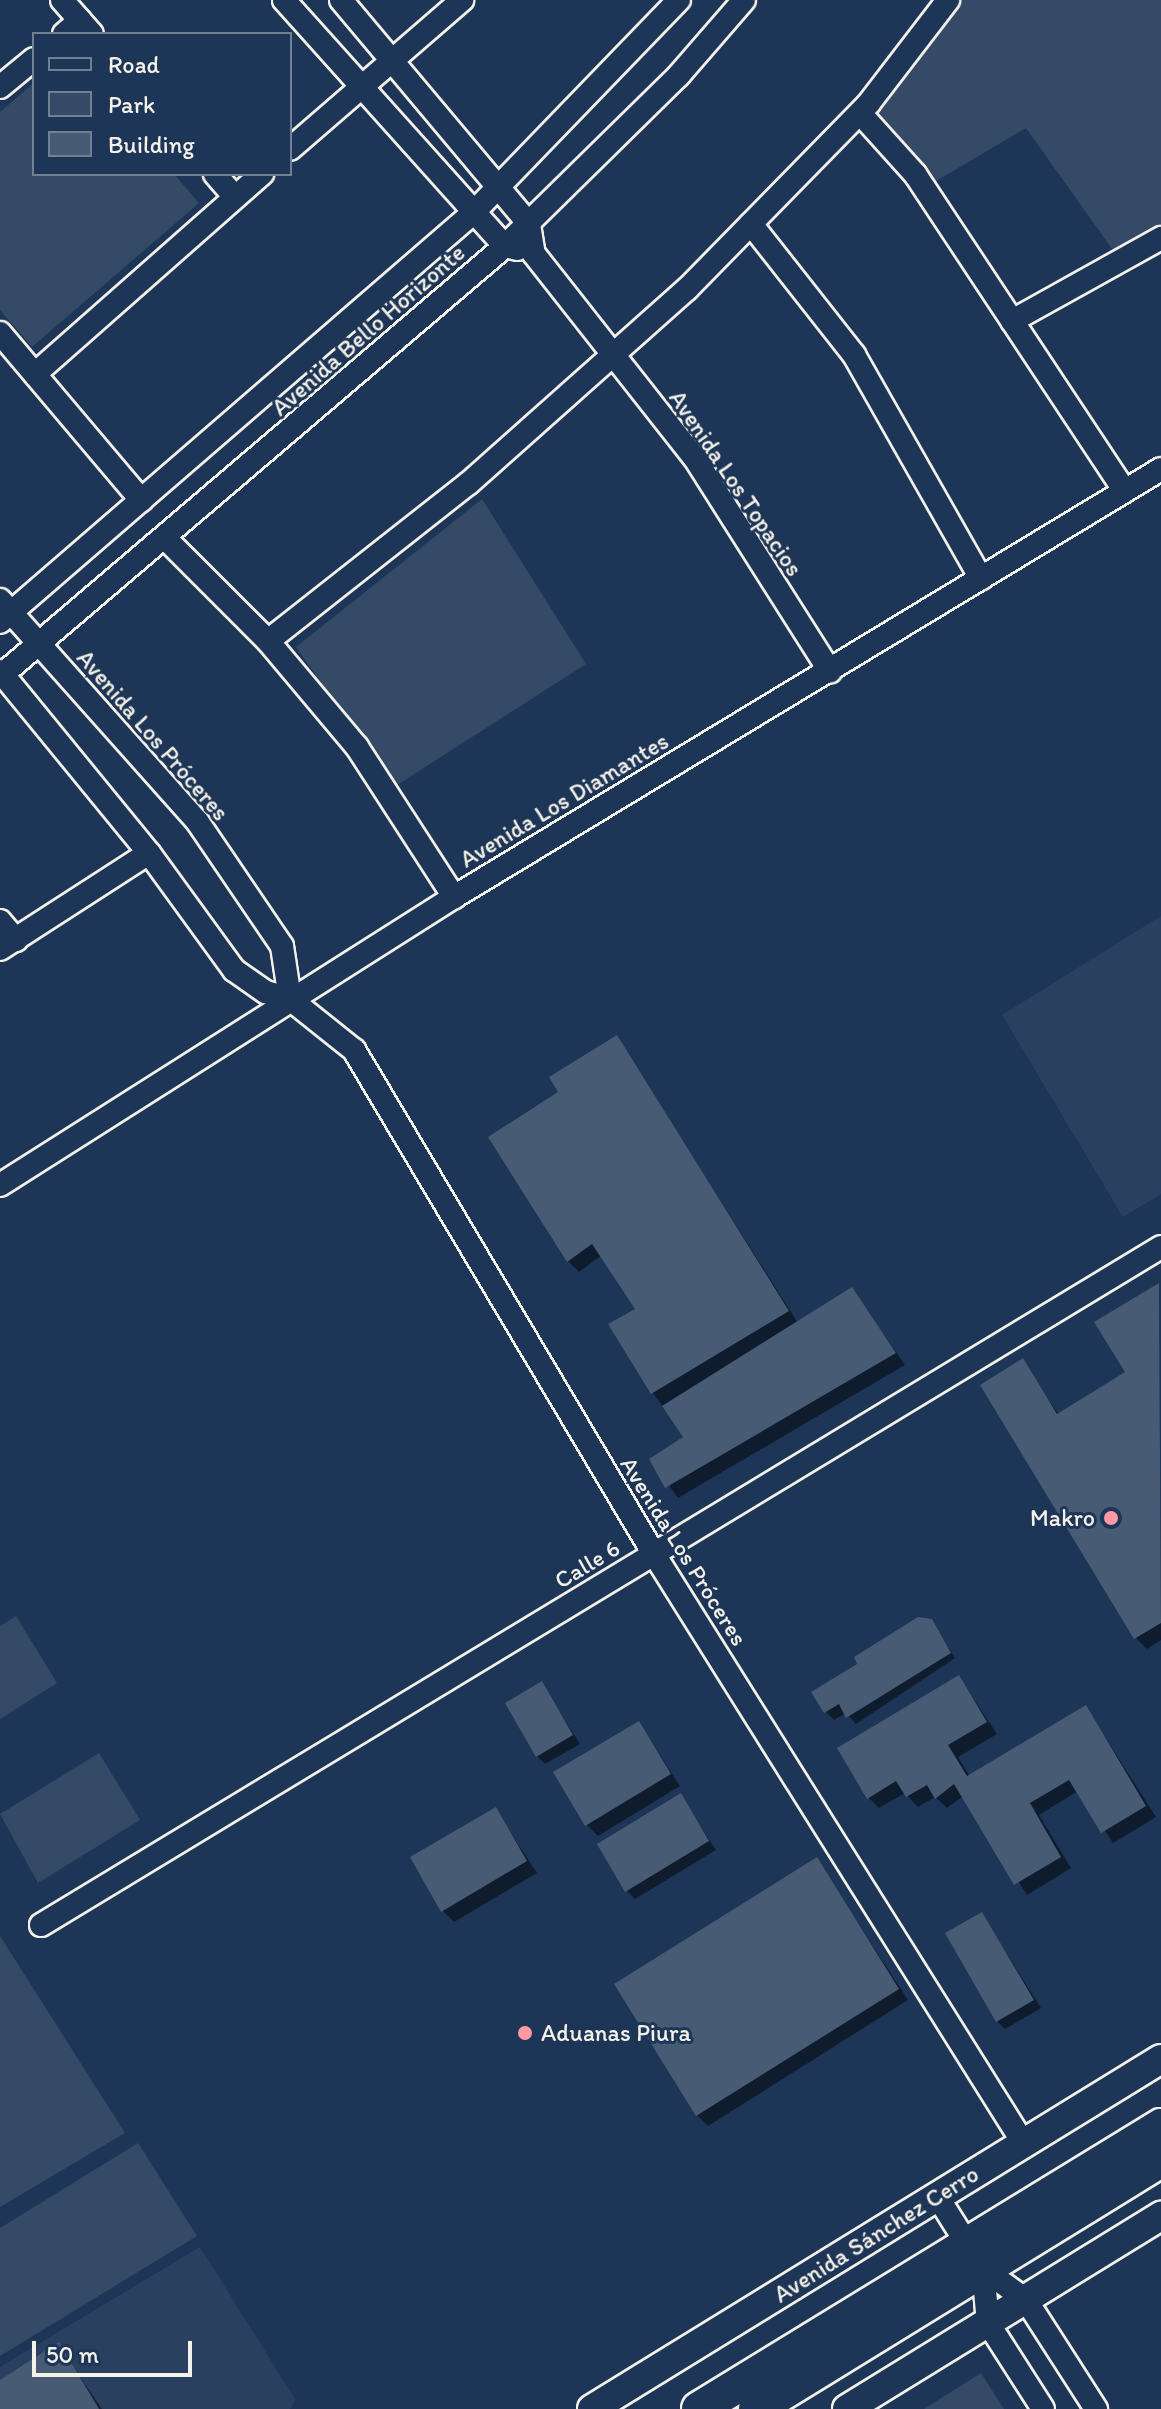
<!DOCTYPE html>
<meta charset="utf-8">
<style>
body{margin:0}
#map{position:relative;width:1161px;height:2409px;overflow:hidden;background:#1d3557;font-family:Itim,sans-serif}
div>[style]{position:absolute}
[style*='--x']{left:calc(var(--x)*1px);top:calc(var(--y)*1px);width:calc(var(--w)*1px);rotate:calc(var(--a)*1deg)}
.built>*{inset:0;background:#2a4060}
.green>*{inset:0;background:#354a67}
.shadow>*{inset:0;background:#0007}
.building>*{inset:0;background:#485b74}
.roads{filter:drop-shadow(2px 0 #f4f1e8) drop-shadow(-2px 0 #f4f1e8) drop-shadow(0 2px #f4f1e8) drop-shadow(0 -2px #f4f1e8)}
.minor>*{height:22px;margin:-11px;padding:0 11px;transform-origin:11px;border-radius:11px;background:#1d3557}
.major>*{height:28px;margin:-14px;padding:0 14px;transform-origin:14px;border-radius:14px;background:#1d3557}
.highway>*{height:34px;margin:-17px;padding:0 17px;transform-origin:17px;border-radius:17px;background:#1d3557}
.dots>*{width:22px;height:22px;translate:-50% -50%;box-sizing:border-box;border:4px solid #1d3557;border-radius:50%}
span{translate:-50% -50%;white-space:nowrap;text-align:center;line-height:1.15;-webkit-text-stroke:6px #1d3557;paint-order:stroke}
.street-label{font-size:24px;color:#f4f1e8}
.poi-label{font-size:24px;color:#f4f1e8}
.right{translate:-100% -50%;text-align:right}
.left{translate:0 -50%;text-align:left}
.legend{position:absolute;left:32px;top:32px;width:260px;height:144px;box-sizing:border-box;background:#1d3557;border:2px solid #738091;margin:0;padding:10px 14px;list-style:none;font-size:24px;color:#f4f1e8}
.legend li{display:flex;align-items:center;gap:16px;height:40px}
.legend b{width:40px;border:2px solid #738091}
.scale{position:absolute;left:32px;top:2341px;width:160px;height:36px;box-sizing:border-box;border:4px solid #f4f1e8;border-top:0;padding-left:10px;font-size:24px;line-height:28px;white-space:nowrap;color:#f4f1e8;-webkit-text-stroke:6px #1d3557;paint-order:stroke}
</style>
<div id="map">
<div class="built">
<i style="clip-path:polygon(1161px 916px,1161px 1194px,1123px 1217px,1002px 1015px)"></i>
<i style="clip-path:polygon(200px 2247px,295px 2399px,290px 2409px,0 2409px,0 2367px)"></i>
</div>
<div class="green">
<i style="clip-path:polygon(962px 0,1161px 0,1161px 225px,1115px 253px,1026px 128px,931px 184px,874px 111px)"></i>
<i style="clip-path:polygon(34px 83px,34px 174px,174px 174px,199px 203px,32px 347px,0 310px,0 112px)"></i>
<i style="clip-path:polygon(482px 499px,586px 664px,394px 787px,296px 647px)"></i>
<i style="clip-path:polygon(16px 1616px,57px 1683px,0 1719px,0 1626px)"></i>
<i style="clip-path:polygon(99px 1753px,140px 1820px,38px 1883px,0 1814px)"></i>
<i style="clip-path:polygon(0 1936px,125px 2133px,0 2207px)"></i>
<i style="clip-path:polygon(138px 2143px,197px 2236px,0 2356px,0 2228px)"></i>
<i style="clip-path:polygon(981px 2373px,1004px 2409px,924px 2409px)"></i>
</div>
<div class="shadow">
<i style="clip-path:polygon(617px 1038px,798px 1323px,852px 1289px,905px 1365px,678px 1498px,651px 1460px,686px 1438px,653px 1393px,637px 1309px,602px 1255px,579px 1272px,568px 1261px,491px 1138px,561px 1093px)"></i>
<i style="clip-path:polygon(1159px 1285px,1161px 1640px,1147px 1649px,1136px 1638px,1022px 1361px,1059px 1415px,1128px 1373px)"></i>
<i style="clip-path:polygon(931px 1621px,955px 1658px,856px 1724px,846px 1713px,834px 1720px,826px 1712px)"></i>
<i style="clip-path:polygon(959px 1677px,997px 1734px,958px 1757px,970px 1777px,1086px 1707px,1156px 1817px,1113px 1843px,1078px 1791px,1039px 1815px,1071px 1868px,1027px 1895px,963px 1796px,947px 1808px,935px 1797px,918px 1807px,905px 1793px,879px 1808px,868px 1797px)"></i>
<i style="clip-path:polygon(542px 1684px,580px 1744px,545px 1764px,537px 1756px)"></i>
<i style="clip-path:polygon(639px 1723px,680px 1786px,598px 1836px,587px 1825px)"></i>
<i style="clip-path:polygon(680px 1796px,716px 1850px,635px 1899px,627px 1891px)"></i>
<i style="clip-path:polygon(495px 1809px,537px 1873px,454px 1922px,443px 1911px)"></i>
<i style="clip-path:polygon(817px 1860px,908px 2000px,708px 2126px,697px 2115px)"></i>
<i style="clip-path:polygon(982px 1914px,1041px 2008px,1005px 2029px,997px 2021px)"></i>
<i style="clip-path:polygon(58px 2344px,102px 2409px,0 2409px,0 2382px)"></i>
</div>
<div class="building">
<i style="clip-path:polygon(617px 1035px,789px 1311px,651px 1394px,608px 1324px,635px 1309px,592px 1244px,567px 1262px,488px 1137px,558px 1092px,549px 1077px)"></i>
<i style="clip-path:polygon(1159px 1283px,1161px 1623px,1134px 1639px,980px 1385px,1023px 1358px,1057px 1414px,1125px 1372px,1094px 1322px)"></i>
<i style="clip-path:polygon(852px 1287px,896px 1353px,665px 1488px,649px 1459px,683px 1437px,662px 1406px)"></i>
<i style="clip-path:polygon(918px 1617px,932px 1619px,951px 1653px,846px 1718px,839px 1704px,824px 1713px,811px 1692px,857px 1664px,854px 1657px)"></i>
<i style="clip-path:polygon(959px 1675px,987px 1722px,948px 1745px,967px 1776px,1086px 1705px,1146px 1806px,1101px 1833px,1069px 1780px,1030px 1803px,1061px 1857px,1014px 1885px,954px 1784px,935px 1799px,927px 1785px,906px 1797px,896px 1781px,867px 1799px,837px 1748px)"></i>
<i style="clip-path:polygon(542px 1681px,573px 1735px,536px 1757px,505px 1703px)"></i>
<i style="clip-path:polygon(639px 1721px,671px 1774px,585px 1826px,553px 1772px)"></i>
<i style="clip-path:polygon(681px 1793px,709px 1841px,625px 1892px,597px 1844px)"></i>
<i style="clip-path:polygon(496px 1807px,527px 1861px,441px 1912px,410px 1857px)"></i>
<i style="clip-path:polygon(817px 1857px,899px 1989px,696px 2116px,614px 1984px)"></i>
<i style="clip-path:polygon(982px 1912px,1034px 2000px,996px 2022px,945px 1933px)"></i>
<i style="clip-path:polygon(59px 2342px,99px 2409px,0 2409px,0 2380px)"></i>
</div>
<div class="roads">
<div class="minor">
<i style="--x:62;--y:0;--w:45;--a:48.6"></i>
<i style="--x:284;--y:0;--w:331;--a:48.1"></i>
<i style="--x:505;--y:246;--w:13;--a:13"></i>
<i style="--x:341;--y:0;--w:292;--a:50"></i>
<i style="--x:529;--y:224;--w:30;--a:81"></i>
<i style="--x:534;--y:254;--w:258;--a:51.8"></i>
<i style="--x:694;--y:457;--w:254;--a:57.6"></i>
<i style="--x:64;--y:34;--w:21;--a:-41"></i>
<i style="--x:0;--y:87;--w:44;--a:-39.5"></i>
<i style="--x:860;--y:113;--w:82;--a:48"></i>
<i style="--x:915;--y:174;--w:380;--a:56.5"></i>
<i style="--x:290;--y:149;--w:228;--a:-40.9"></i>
<i style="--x:215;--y:174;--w:30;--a:49"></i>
<i style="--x:751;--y:224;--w:167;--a:51.8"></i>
<i style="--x:854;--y:355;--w:257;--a:60.4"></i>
<i style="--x:1012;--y:321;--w:171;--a:-29.1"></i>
<i style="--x:0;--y:333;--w:219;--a:49.8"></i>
<i style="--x:35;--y:374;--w:303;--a:-41.4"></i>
<i style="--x:166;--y:539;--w:144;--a:45"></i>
<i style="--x:268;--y:641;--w:138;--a:50"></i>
<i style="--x:357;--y:747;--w:179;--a:57.1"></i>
<i style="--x:0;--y:600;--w:296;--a:48.3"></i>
<i style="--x:197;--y:821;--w:151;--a:55.8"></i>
<i style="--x:282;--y:946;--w:54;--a:81.4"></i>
<i style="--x:0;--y:622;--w:627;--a:-40.86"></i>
<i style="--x:474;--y:212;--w:295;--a:-46"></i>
<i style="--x:268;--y:641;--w:256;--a:-38.2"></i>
<i style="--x:469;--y:483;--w:292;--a:-41.7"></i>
<i style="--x:687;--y:289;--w:260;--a:-45.6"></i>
<i style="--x:869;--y:103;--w:130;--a:-52.5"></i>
<i style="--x:0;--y:671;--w:235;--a:50.7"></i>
<i style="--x:149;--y:853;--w:145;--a:54"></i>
<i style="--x:234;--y:970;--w:39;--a:35"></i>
<i style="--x:266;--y:992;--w:25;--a:16"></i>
<i style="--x:290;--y:999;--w:82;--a:38.6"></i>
<i style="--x:354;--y:1050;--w:587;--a:59.24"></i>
<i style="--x:654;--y:1554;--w:696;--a:57.91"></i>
<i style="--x:3;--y:674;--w:660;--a:-40.45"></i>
<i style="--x:505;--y:246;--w:244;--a:-44.5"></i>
<i style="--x:679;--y:75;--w:99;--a:-49.1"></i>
<i style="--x:0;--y:921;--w:25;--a:50"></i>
<i style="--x:0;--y:949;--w:177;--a:-32.8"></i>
<i style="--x:0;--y:1185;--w:538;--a:-32.39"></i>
<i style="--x:454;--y:897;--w:826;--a:-31.19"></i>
<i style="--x:41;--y:1925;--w:1309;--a:-31.19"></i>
<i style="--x:937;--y:2196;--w:86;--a:57.8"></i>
<i style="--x:983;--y:2269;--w:53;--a:35.8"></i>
<i style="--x:1026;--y:2300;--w:130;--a:57.3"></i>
<i style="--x:983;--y:2269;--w:54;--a:84.7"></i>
<i style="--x:988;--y:2323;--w:102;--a:57.4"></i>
</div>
<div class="major">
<i style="--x:592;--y:2409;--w:668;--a:-31.6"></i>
<i style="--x:847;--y:2409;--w:369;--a:-31.6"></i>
</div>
<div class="highway">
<i style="--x:699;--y:2409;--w:542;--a:-31.49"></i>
<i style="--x:756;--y:2409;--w:475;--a:-31.6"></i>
</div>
</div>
<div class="dots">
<i style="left:1111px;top:1518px;background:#ff9aa2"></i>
<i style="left:525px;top:2033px;background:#ff9aa2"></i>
</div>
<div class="street-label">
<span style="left:368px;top:330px;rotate:-41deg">Avenida Bello Horizonte</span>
<span style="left:736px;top:483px;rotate:56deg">Avenida Los Topacios</span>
<span style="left:153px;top:735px;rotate:49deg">Avenida Los Próceres</span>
<span style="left:564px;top:800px;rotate:-31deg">Avenida Los Diamantes</span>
<span style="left:684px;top:1551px;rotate:58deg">Avenida Los Próceres</span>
<span style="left:587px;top:1564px;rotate:-31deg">Calle 6</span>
<span style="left:876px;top:2234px;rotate:-32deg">Avenida Sánchez Cerro</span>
</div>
<div class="poi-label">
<span class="right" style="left:1095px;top:1518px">Makro</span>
<span class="left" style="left:541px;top:2033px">Aduanas Piura</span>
</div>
<ul class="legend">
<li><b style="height:10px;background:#1d3557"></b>Road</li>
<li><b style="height:22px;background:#354a67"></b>Park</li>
<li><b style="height:22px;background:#485b74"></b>Building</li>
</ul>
<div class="scale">50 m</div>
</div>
